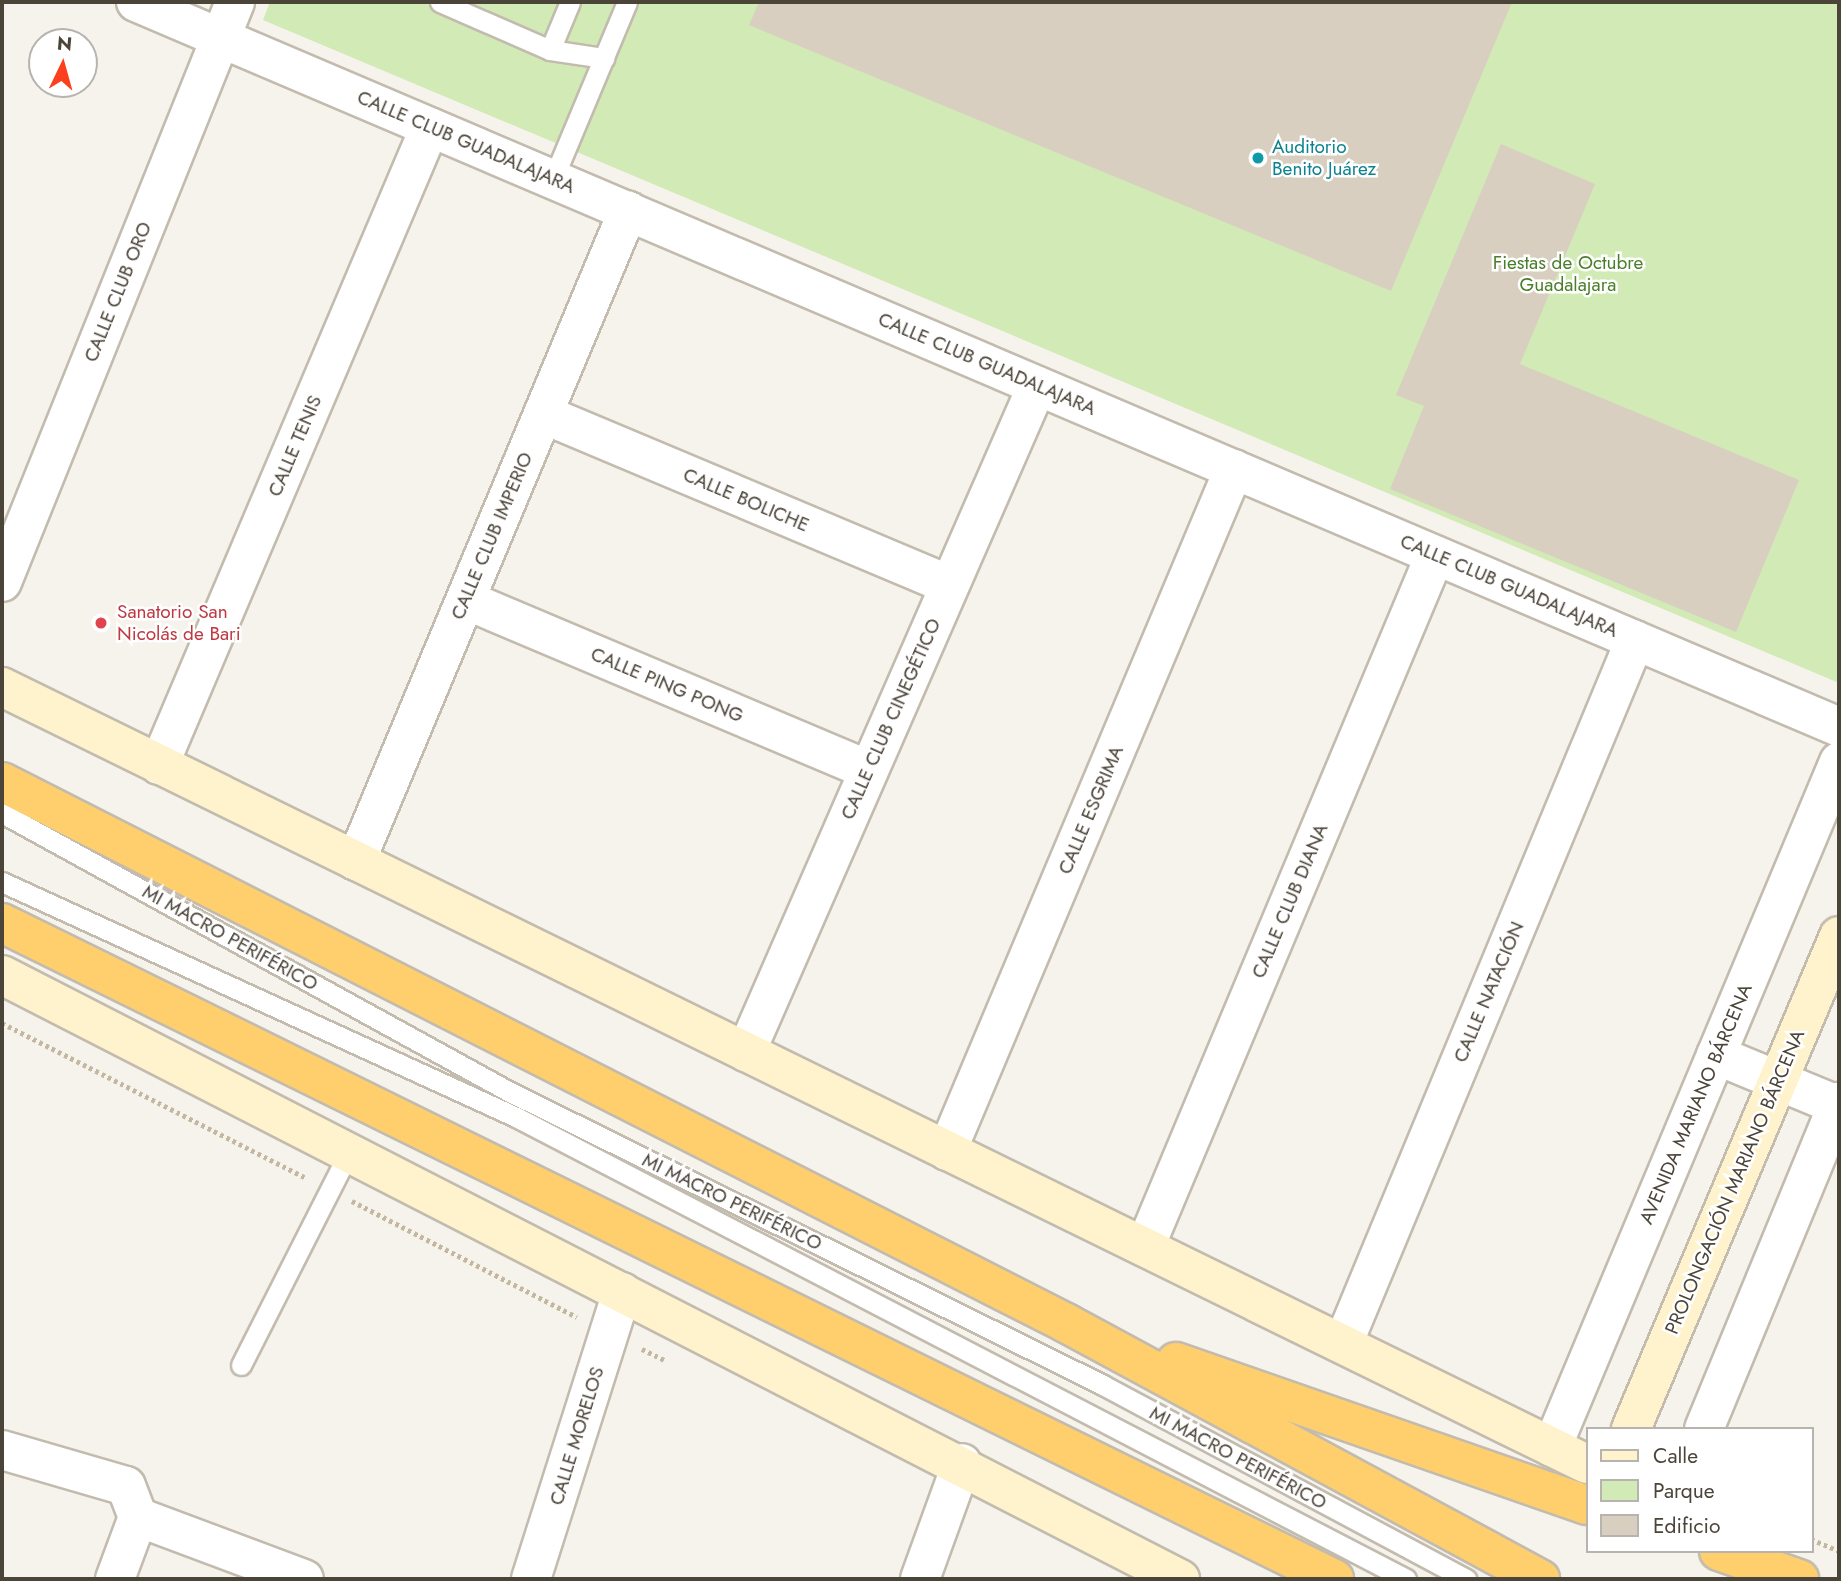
<!DOCTYPE html>
<meta charset="utf-8">
<style>
body{margin:0}
#map{position:relative;width:1841px;height:1581px;overflow:hidden;background:#f6f3ec;font-family:Jost,sans-serif}
div>[style]{position:absolute}
[style*='--x']{left:calc(var(--x)*1px);top:calc(var(--y)*1px);width:calc(var(--w)*1px);rotate:calc(var(--a)*1deg)}
.green>*{inset:0;background:#d2eab5}
.building>*{inset:0;background:#d8cfc1}
.path>*{height:4.5px;margin-top:-2.25px;transform-origin:0;background:repeating-linear-gradient(90deg,#c4b79f 0 3.5px,transparent 0 7px)}
.roads{filter:drop-shadow(2px 0 #c2bbae) drop-shadow(-2px 0 #c2bbae) drop-shadow(0 2px #c2bbae) drop-shadow(0 -2px #c2bbae)}
.lane>*{height:19px;margin:-9.5px;padding:0 9.5px;transform-origin:9.5px;border-radius:9.5px;background:#fff}
.street>*{height:38px;margin:-19px;padding:0 19px;transform-origin:19px;border-radius:19px;background:#fff}
.secondary>*{height:38px;margin:-19px;padding:0 19px;transform-origin:19px;border-radius:19px;background:#fff3cd}
.highway>*{height:38px;margin:-19px;padding:0 19px;transform-origin:19px;border-radius:19px;background:#ffcf6e}
.dots>*{width:19px;height:19px;translate:-50% -50%;box-sizing:border-box;border:4px solid #fff;border-radius:50%}
span{translate:-50% -50%;white-space:nowrap;text-align:center;line-height:1.15;-webkit-text-stroke:5px #fff;paint-order:stroke}
.street-label{font-size:19px;color:#4b4439}
.culture-label{font-size:19px;color:#0d838f}
.left{translate:0 -50%;text-align:left}
.park-label{font-size:19px;color:#4a7f2a}
.health-label{font-size:19px;color:#be3a42}
.frame{position:absolute;inset:0;border:4px solid #4b4439;pointer-events:none}
.legend{position:absolute;left:1586px;top:1427px;width:228px;height:126px;box-sizing:border-box;background:#fff;border:2px solid #b7b4b0;margin:0;padding:9px 12px;list-style:none;font-size:21px;color:#4b4439}
.legend li{display:flex;align-items:center;gap:14px;height:35px}
.legend b{width:35px;border:2px solid #b7b4b0}
.north{position:absolute;left:28px;top:28px;width:70px;height:70px;box-sizing:border-box;background:#fff;border:2px solid #b7b4b0;border-radius:50%;rotate:5deg;font-size:19px;font-weight:700;line-height:28px;text-align:center;color:#4b4439}
.north::after{content:'';display:block;margin:auto;width:24px;height:32px;background:#fc3f1d;clip-path:polygon(50% 0,100% 100%,50% 72%,0 100%)}
</style>
<div id="map">
<div class="green">
<i style="clip-path:polygon(270px 2px,1839px 2px,1839px 683px,263px 20px)"></i>
</div>
<div class="building">
<i style="clip-path:polygon(759px 2px,1512px 2px,1391px 291px,749px 25px)"></i>
<i style="clip-path:polygon(1501px 144px,1595px 184px,1520px 364px,1799px 480px,1736px 632px,1390px 489px,1424px 406px,1396px 395px)"></i>
</div>
<div class="path">
<i style="--x:2;--y:1023;--w:341;--a:27"></i>
<i style="--x:352;--y:1201;--w:253;--a:27.3"></i>
<i style="--x:642;--y:1349;--w:25;--a:26"></i>
<i style="--x:1811;--y:1539;--w:30;--a:23"></i>
</div>
<div class="roads">
<div class="lane">
<i style="--x:440;--y:2;--w:120;--a:23.6"></i>
<i style="--x:550;--y:50;--w:55;--a:8.4"></i>
<i style="--x:550;--y:50;--w:52;--a:-67.4"></i>
<i style="--x:553;--y:179;--w:192;--a:-67.3"></i>
<i style="--x:2;--y:813;--w:580;--a:28.78"></i>
<i style="--x:510;--y:1092;--w:661;--a:26.29"></i>
<i style="--x:1103;--y:1385;--w:412;--a:28.1"></i>
<i style="--x:2;--y:882;--w:565;--a:24.57"></i>
<i style="--x:516;--y:1117;--w:1003;--a:27.43"></i>
<i style="--x:241;--y:1365;--w:239;--a:-63.1"></i>
</div>
<div class="street">
<i style="--x:136;--y:2;--w:1851;--a:23.06"></i>
<i style="--x:543;--y:414;--w:441;--a:22.8"></i>
<i style="--x:2;--y:582;--w:625;--a:-68.11"></i>
<i style="--x:466;--y:600;--w:437;--a:22.9"></i>
<i style="--x:159;--y:765;--w:693;--a:-66.99"></i>
<i style="--x:356;--y:861;--w:705;--a:-67.29"></i>
<i style="--x:746;--y:1052;--w:727;--a:-66.4"></i>
<i style="--x:1716;--y:1055;--w:133;--a:22.5"></i>
<i style="--x:947;--y:1151;--w:740;--a:-67.18"></i>
<i style="--x:1145;--y:1247;--w:750;--a:-67.26"></i>
<i style="--x:1343;--y:1344;--w:762;--a:-67.47"></i>
<i style="--x:1704;--y:1429;--w:354;--a:-67.6"></i>
<i style="--x:1552;--y:1447;--w:743;--a:-67.27"></i>
<i style="--x:2;--y:1450;--w:129;--a:16.2"></i>
<i style="--x:126;--y:1486;--w:33;--a:69"></i>
<i style="--x:138;--y:1517;--w:177;--a:20.5"></i>
<i style="--x:115;--y:1579;--w:66;--a:-69.6"></i>
<i style="--x:531;--y:1579;--w:301;--a:-72.4"></i>
<i style="--x:920;--y:1579;--w:123;--a:-70.1"></i>
</div>
<div class="secondary">
<i style="--x:2;--y:687;--w:1765;--a:26.12"></i>
<i style="--x:2;--y:975;--w:1324;--a:27.15"></i>
<i style="--x:1631;--y:1429;--w:535;--a:-67.12"></i>
</div>
<div class="highway">
<i style="--x:2;--y:782;--w:1194;--a:26.95"></i>
<i style="--x:1066;--y:1323;--w:539;--a:28.37"></i>
<i style="--x:2;--y:923;--w:1485;--a:26.22"></i>
<i style="--x:1176;--y:1362;--w:435;--a:19.2"></i>
<i style="--x:1719;--y:1551;--w:85;--a:19.3"></i>
</div>
</div>
<div class="dots">
<i style="left:1258px;top:158px;background:#0f9aa8"></i>
<i style="left:101px;top:623px;background:#e0444e"></i>
</div>
<div class="street-label">
<span style="left:466px;top:142px;rotate:23deg">CALLE CLUB GUADALAJARA</span>
<span style="left:118px;top:292px;rotate:-68deg">CALLE CLUB ORO</span>
<span style="left:987px;top:364px;rotate:23deg">CALLE CLUB GUADALAJARA</span>
<span style="left:295px;top:446px;rotate:-67deg">CALLE TENIS</span>
<span style="left:746px;top:500px;rotate:23deg">CALLE BOLICHE</span>
<span style="left:492px;top:536px;rotate:-67deg">CALLE CLUB IMPERIO</span>
<span style="left:1509px;top:586px;rotate:23deg">CALLE CLUB GUADALAJARA</span>
<span style="left:667px;top:685px;rotate:23deg">CALLE PING PONG</span>
<span style="left:891px;top:719px;rotate:-66deg">CALLE CLUB CINEGÉTICO</span>
<span style="left:1091px;top:810px;rotate:-67deg">CALLE ESGRIMA</span>
<span style="left:1290px;top:901px;rotate:-67deg">CALLE CLUB DIANA</span>
<span style="left:230px;top:938px;rotate:29deg">MI MACRO PERIFÉRICO</span>
<span style="left:1489px;top:992px;rotate:-67deg">CALLE NATACIÓN</span>
<span style="left:1696px;top:1104px;rotate:-67deg">AVENIDA MARIANO BÁRCENA</span>
<span style="left:1735px;top:1182px;rotate:-67deg">PROLONGACIÓN MARIANO BÁRCENA</span>
<span style="left:732px;top:1202px;rotate:26deg">MI MACRO PERIFÉRICO</span>
<span style="left:577px;top:1436px;rotate:-73deg">CALLE MORELOS</span>
<span style="left:1238px;top:1458px;rotate:28deg">MI MACRO PERIFÉRICO</span>
</div>
<div class="culture-label">
<span class="left" style="left:1272px;top:158px">Auditorio<br>Benito Juárez</span>
</div>
<div class="park-label">
<span style="left:1568px;top:274px">Fiestas de Octubre<br>Guadalajara</span>
</div>
<div class="health-label">
<span class="left" style="left:117px;top:623px">Sanatorio San<br>Nicolás de Bari</span>
</div>
<div class="frame"></div>
<ul class="legend">
<li><b style="height:9px;background:#fff3cd"></b>Calle</li>
<li><b style="height:19px;background:#d2eab5"></b>Parque</li>
<li><b style="height:19px;background:#d8cfc1"></b>Edificio</li>
</ul>
<div class="north">N</div>
</div>
